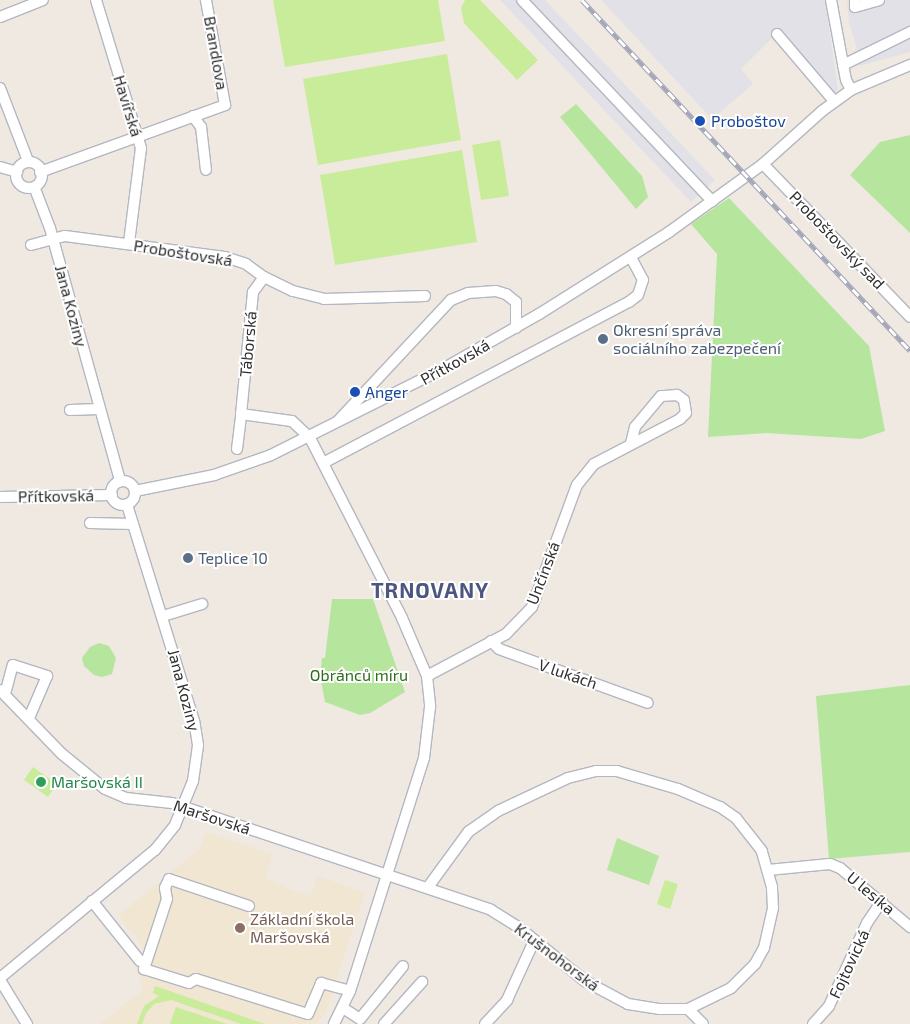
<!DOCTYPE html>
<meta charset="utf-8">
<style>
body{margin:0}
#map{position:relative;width:910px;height:1024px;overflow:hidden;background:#efe9e1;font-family:"Exo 2",sans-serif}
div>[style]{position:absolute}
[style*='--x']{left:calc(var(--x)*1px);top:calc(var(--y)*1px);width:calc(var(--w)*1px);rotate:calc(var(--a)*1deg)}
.industrial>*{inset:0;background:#e3e1e8}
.education>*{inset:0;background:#f0e6d1}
.green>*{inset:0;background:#b6e59e}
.pitch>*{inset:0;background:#c9ec9a}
.roads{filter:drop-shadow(1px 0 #b4b7c1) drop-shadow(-1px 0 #b4b7c1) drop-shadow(0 1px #b4b7c1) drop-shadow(0 -1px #b4b7c1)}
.minor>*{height:10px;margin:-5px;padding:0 5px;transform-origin:5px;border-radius:5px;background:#fff}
.minor>.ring{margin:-5px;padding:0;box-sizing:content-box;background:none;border:10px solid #fff;border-radius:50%}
.rail>*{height:5px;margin-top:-2.5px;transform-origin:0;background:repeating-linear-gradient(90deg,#fff 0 9px,#a3a6b8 0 18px);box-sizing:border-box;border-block:1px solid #a3a6b8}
.dots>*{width:14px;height:14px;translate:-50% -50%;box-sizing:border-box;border:2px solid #fff;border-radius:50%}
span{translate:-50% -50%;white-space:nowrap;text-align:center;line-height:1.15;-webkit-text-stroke:4px #fff;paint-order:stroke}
.street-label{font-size:16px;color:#2e2e2e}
.transit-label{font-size:16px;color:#164399}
.left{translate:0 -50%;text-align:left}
.service-label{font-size:16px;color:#4e5e75}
.park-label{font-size:16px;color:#2c6e1b}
.leisure-label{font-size:16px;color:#27864d}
.education-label{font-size:16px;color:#785e54}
.district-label{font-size:21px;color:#4d5680;font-weight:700;letter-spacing:1px}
</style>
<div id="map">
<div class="industrial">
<i style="clip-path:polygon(500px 0,545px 0,715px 180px,691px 202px)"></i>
<i style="clip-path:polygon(601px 0,825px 0,838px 90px,826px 101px,773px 37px,741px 69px,753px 84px,712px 119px)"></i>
<i style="clip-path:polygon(847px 0,910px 0,910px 52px,859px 66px,853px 52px,857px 49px,849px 23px)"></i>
</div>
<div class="education">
<i style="clip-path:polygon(206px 832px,273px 854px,265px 878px,294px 891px,310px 896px,318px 876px,365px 893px,326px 1012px,317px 1024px,100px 1024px,144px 989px,135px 966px,147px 956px,135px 934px,129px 931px,119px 915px,200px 848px)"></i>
</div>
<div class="green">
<i style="clip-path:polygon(576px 104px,642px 176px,648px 197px,636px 209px,560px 117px)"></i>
<i style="clip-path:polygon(910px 135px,910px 233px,850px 175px,880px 142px)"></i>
<i style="clip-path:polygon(729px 198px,869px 346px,885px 431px,861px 439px,766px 433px,708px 437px,717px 254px,691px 224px)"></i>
<i style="clip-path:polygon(332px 599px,373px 599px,405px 692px,370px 713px,360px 715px,325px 702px,320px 676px,322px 658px,325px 658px)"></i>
<i style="clip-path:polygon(99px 643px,109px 646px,116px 658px,112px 674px,102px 677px,94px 675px,84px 666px,82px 658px,90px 647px)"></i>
<i style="clip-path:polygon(910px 685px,910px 852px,829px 859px,816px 696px)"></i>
<i style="clip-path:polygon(617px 838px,659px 856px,649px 885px,607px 870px)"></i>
</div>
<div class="pitch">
<i style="clip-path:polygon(273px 0,438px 0,445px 41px,285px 67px)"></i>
<i style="clip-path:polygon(465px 0,480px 0,538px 60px,517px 80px,464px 23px,461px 8px)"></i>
<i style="clip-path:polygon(447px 54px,461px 140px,318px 165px,303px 79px)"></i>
<i style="clip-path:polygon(500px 140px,509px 196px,481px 200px,472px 145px)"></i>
<i style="clip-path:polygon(462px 150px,477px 242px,335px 265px,320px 175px)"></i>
<i style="clip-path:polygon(33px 767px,57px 784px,48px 797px,24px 780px)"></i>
<i style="clip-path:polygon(665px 880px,678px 884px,670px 909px,657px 904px)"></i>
<i style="clip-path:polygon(155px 986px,265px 1024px,241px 1024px,171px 1000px,154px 1004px,146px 1013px,142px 1024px,137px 1024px,144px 1006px,159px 996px,153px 993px)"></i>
<i style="clip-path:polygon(176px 1007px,227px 1024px,170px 1024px)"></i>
</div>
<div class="roads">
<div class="minor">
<i style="--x:96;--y:0;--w:155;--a:73.1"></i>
<i style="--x:141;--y:148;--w:96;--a:97.2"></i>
<i style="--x:522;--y:0;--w:277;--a:46.6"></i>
<i style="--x:831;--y:0;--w:81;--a:79.4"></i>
<i style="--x:846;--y:80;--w:11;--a:63"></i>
<i style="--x:855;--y:0;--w:7;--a:90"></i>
<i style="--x:855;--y:7;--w:25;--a:-16"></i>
<i style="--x:0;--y:17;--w:46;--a:-21.6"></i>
<i style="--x:777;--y:34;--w:88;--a:49.6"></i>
<i style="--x:843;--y:65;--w:75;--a:-26.2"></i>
<i style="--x:0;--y:88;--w:78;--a:69"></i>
<i style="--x:193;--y:116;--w:14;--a:54"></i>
<i style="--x:201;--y:127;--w:43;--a:83.4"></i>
<i class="ring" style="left:16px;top:162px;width:16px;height:16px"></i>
<i style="--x:763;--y:164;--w:212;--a:46.1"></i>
<i style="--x:0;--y:167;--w:18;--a:16"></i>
<i style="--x:40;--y:172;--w:197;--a:-19.9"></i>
<i style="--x:225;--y:105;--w:107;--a:-100.3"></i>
<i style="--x:35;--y:189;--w:42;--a:69"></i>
<i style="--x:50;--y:228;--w:263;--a:74.5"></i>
<i style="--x:31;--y:245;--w:35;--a:-15"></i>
<i style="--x:65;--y:236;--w:161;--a:7.5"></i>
<i style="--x:225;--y:257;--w:22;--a:18"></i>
<i style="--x:246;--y:264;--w:22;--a:36"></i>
<i style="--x:264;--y:277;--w:32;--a:26"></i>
<i style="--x:293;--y:291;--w:32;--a:14"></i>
<i style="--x:324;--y:299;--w:101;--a:-1.7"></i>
<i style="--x:264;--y:277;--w:19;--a:126"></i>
<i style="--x:253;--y:292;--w:123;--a:95.6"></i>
<i style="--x:241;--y:414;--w:51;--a:7.8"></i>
<i style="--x:292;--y:421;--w:25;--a:43"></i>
<i style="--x:310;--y:438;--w:202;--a:62.9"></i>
<i style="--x:402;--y:618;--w:63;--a:66.7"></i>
<i style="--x:427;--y:676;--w:31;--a:84"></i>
<i style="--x:430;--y:707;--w:51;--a:96.7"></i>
<i style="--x:424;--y:758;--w:244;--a:107.6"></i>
<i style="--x:350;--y:991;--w:37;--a:116"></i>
<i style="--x:70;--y:410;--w:29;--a:-2"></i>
<i style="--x:338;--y:421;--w:166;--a:-47"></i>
<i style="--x:451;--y:300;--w:18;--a:-22"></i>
<i style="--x:468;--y:293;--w:28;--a:-4"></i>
<i style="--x:496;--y:291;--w:10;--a:17"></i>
<i style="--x:506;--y:294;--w:13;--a:39"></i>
<i style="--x:516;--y:302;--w:26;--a:90"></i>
<i style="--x:237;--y:449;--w:35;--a:-83"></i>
<i style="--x:325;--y:462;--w:344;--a:-27.8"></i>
<i style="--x:629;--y:302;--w:11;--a:-38"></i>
<i style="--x:638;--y:295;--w:16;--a:-72"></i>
<i style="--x:643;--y:280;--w:26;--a:-118"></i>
<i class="ring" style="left:111px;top:481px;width:14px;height:14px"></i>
<i style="--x:135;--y:491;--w:81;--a:-11.4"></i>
<i style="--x:214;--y:475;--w:60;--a:-19.3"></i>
<i style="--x:271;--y:455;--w:188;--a:-26.6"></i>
<i style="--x:439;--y:371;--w:115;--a:-29.7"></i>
<i style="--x:539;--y:314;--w:154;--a:-32.2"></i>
<i style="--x:669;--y:232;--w:116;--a:-35.9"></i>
<i style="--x:763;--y:164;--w:79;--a:-41.9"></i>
<i style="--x:822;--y:111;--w:36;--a:-36"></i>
<i style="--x:851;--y:90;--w:64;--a:-23"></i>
<i style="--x:0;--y:497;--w:112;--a:-1"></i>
<i style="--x:90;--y:523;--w:43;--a:1.3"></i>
<i style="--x:163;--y:616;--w:41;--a:-17.1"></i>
<i style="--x:491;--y:641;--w:11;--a:45"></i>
<i style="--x:499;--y:649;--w:158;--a:19.9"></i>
<i style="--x:427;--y:676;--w:89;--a:-28"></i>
<i style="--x:506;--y:634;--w:37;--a:-46"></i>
<i style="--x:532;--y:607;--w:130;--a:-69.8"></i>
<i style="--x:577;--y:485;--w:27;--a:-51"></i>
<i style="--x:594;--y:464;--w:97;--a:-27.6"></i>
<i style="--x:680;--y:419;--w:8;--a:-45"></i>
<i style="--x:686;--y:413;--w:13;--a:-99"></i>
<i style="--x:684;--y:400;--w:9;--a:-144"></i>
<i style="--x:677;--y:395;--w:16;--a:176"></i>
<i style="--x:661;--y:396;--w:40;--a:130"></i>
<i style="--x:635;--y:427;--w:16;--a:104"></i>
<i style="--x:0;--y:690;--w:89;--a:45.9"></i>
<i style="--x:62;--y:754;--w:55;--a:39.1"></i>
<i style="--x:105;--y:789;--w:23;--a:23"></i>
<i style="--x:126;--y:798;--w:46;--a:6.2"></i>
<i style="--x:172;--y:803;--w:336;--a:18.5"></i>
<i style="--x:491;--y:910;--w:31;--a:32"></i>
<i style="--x:517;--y:926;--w:87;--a:39"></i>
<i style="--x:585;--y:981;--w:49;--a:28.1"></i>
<i style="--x:628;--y:1004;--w:31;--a:9"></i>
<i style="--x:659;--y:1009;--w:29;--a:0"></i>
<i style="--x:688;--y:1009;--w:48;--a:-26"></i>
<i style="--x:731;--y:988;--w:34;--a:-45"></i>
<i style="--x:755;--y:964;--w:18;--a:-61"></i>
<i style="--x:764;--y:948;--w:41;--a:-77.3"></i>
<i style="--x:773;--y:908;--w:21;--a:-93"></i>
<i style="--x:772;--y:887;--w:37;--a:-106"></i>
<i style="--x:762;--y:851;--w:42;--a:-128.2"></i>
<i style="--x:736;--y:818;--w:19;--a:-145"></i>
<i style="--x:720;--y:807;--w:46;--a:-156.8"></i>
<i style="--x:678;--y:789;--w:64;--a:-163.6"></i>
<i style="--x:617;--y:771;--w:21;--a:180"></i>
<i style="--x:596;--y:771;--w:29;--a:166"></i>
<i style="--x:568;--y:778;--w:77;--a:154.8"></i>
<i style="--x:498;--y:811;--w:35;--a:145"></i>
<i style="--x:469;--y:831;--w:69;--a:126.2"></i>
<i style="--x:5;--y:694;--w:30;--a:-75"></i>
<i style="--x:13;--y:665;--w:36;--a:18"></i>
<i style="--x:47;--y:676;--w:46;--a:113.2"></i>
<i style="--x:768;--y:870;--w:62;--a:-5.5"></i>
<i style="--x:830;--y:864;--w:11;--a:22"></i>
<i style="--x:840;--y:868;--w:92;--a:40.1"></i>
<i style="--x:92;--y:901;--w:77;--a:51.3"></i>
<i style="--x:249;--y:906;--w:84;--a:-161.4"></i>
<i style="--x:169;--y:879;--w:10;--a:114"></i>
<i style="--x:165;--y:888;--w:11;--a:80"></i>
<i style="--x:167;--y:899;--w:74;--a:108.2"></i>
<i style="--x:144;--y:969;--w:47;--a:17.3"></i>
<i style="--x:189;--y:983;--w:8;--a:-30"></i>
<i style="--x:196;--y:979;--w:117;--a:17.4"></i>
<i style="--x:308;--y:1014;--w:34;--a:-67"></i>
<i style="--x:321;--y:983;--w:30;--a:15"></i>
<i style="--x:0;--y:978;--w:201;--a:-39.6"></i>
<i style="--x:155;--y:850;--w:32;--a:-51"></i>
<i style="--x:175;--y:825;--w:48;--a:-67.8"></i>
<i style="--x:193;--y:781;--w:36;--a:-82"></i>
<i style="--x:198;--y:745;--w:24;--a:-99"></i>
<i style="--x:194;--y:721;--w:227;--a:-107.2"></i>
<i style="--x:0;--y:980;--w:52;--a:58.5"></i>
<i style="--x:343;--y:1008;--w:20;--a:33"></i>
<i style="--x:360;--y:1019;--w:68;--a:-50.9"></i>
<i style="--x:688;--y:1009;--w:21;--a:45"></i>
<i style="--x:384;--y:1024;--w:57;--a:-47.9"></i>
<i style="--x:485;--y:1024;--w:33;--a:-47"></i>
<i style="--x:507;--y:1000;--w:65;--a:-65.4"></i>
<i style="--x:813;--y:1024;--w:24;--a:-48"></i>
<i style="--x:829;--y:1006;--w:91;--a:-65.4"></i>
<i style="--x:867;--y:923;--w:27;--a:-56"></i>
</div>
</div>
<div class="rail">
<i style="--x:582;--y:0;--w:480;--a:46.9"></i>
</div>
<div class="dots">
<i style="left:700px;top:121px;background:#1a4fb4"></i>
<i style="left:603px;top:339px;background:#5c6f8a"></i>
<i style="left:355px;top:392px;background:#1a4fb4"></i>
<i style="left:188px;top:558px;background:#5c6f8a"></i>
<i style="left:41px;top:782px;background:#2e9e5b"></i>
<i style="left:240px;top:928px;background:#8d6e63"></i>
</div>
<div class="street-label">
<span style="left:216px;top:53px;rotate:80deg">Brandlova</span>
<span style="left:128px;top:106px;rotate:73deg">Havířská</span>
<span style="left:837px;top:240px;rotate:46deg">Proboštovský sad</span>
<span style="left:183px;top:253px;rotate:9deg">Proboštovská</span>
<span style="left:71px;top:306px;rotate:75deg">Jana Koziny</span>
<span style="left:248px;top:344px;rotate:-85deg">Táborská</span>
<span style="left:455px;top:362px;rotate:-29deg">Přítkovská</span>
<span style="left:56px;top:496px;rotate:-1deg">Přítkovská</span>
<span style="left:543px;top:573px;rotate:-69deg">Unčínská</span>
<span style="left:568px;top:674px;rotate:19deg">V lukách</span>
<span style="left:184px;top:690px;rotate:75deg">Jana Koziny</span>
<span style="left:212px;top:817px;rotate:18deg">Maršovská</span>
<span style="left:871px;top:893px;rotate:40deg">U lesíka</span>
<span style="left:557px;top:957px;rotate:37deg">Krušnohorská</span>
<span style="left:849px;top:964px;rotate:-65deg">Fojtovická</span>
</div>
<div class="transit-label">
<span class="left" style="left:711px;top:121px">Proboštov</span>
<span class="left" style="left:365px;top:392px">Anger</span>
</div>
<div class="service-label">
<span class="left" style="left:613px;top:339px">Okresní správa<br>sociálního zabezpečení</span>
<span class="left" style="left:198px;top:558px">Teplice 10</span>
</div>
<div class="park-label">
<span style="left:359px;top:675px">Obránců míru</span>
</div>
<div class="leisure-label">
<span class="left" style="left:51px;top:782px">Maršovská II</span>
</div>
<div class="education-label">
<span class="left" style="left:250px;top:928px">Základní škola<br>Maršovská</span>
</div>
<div class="district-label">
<span style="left:430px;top:590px">TRNOVANY</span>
</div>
</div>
